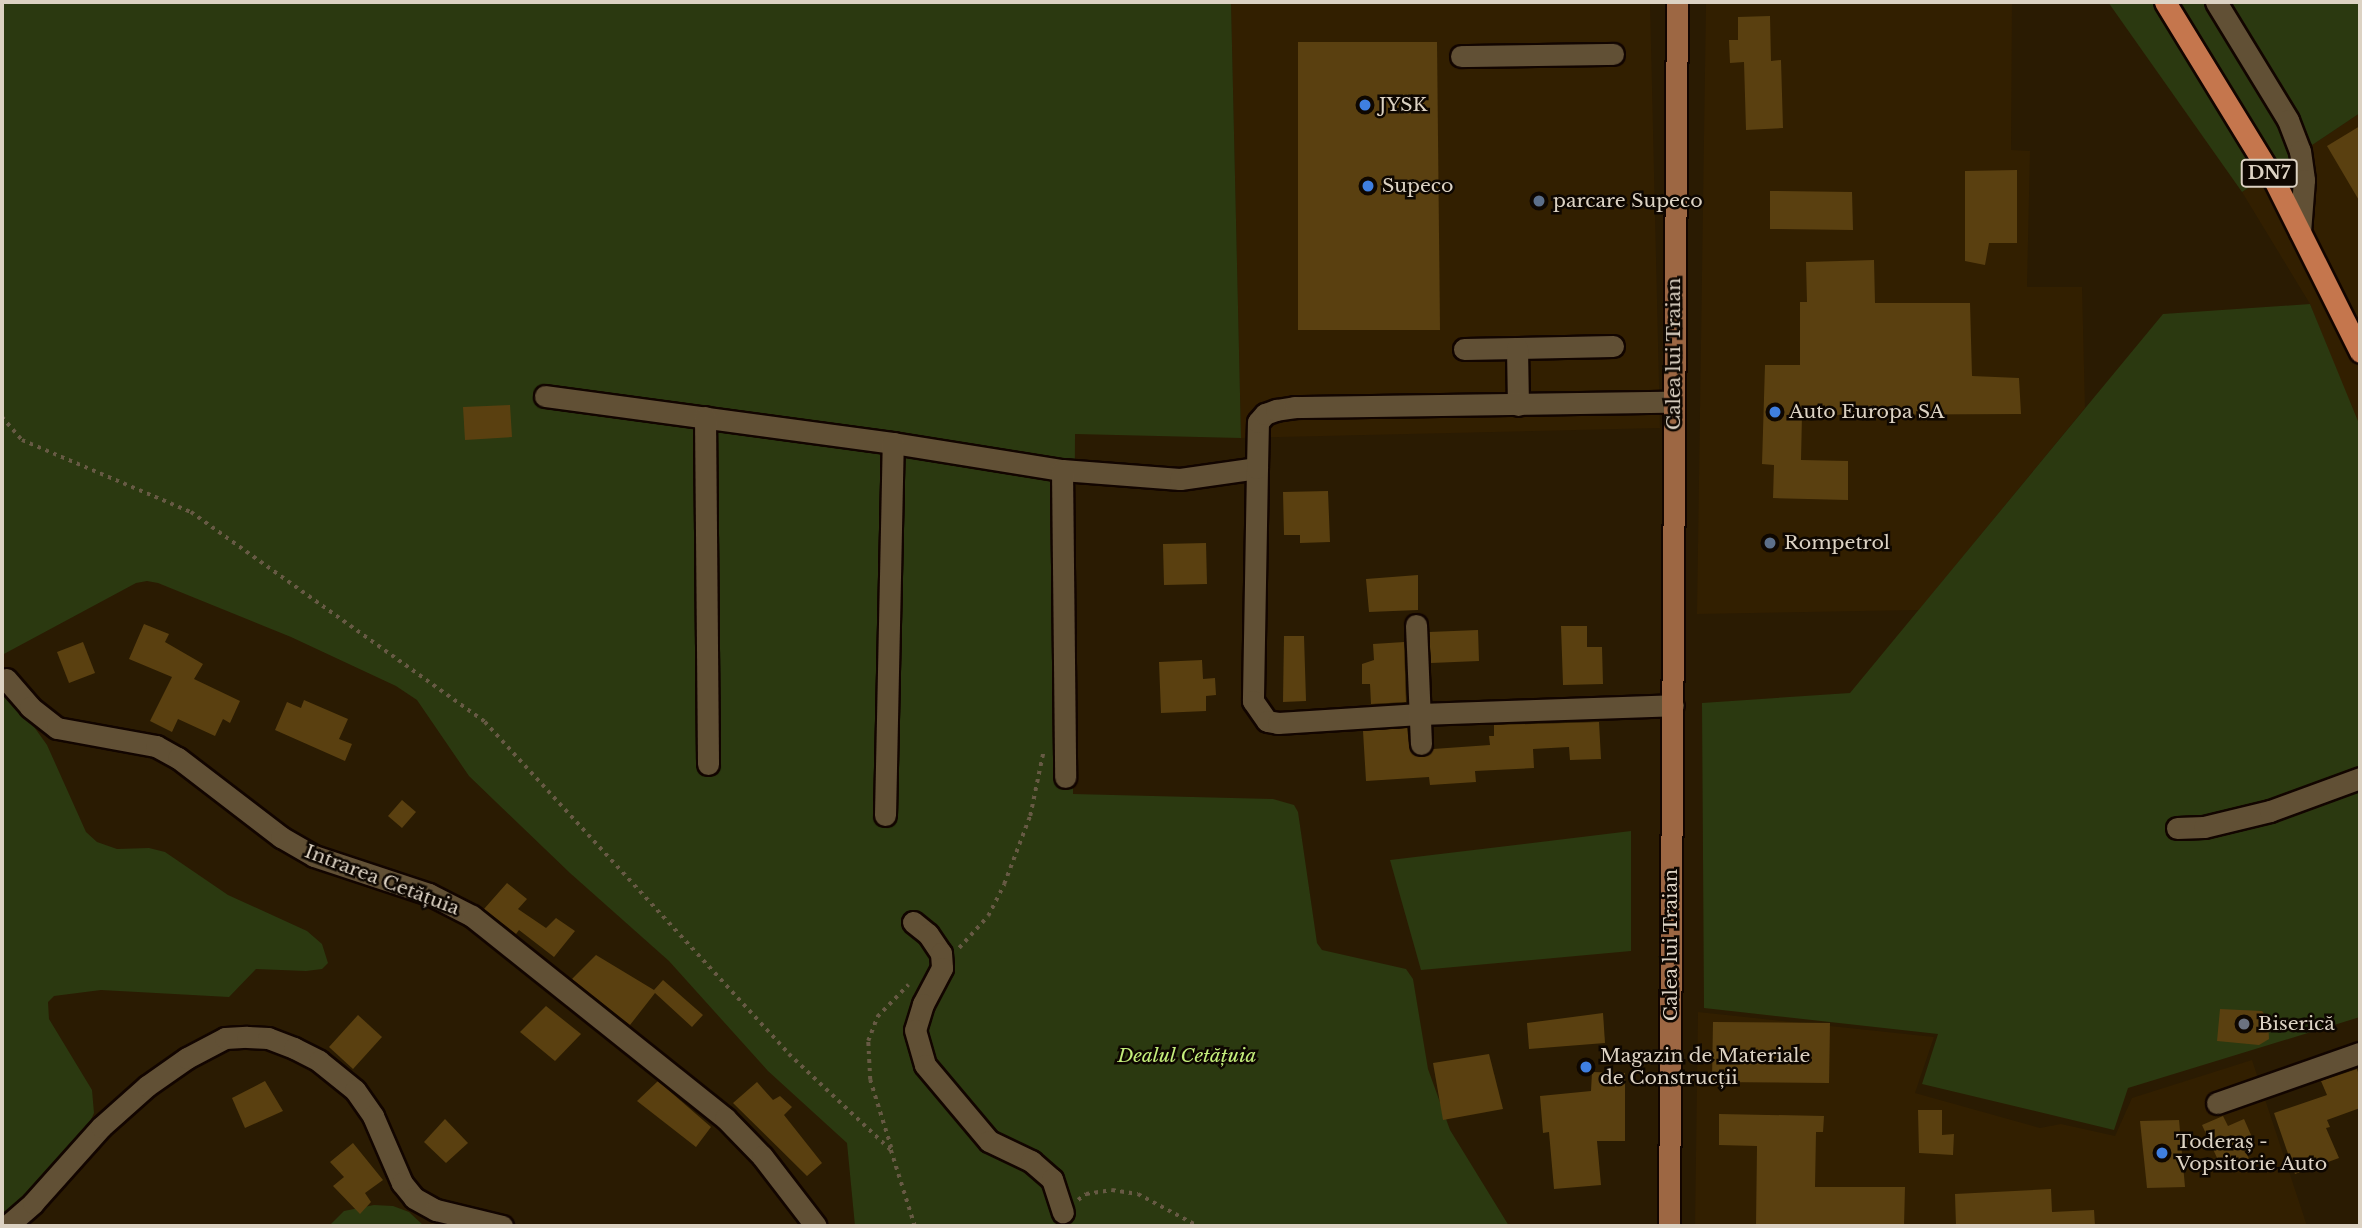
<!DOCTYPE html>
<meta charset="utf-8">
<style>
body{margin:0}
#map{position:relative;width:2362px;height:1228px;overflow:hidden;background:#2a1b02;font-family:"Libre Baskerville",serif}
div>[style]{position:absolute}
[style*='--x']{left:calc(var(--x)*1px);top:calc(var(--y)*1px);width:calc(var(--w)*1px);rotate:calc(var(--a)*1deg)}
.built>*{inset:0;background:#321f00}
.green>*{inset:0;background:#2b3910}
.building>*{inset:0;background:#5a4010}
.path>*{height:3.5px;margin-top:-1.75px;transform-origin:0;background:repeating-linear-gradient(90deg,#675a44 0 3.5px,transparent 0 8.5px)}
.roads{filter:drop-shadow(2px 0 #120500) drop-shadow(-2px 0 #120500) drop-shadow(0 2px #120500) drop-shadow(0 -2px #120500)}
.minor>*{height:21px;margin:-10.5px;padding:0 10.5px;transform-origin:10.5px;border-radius:10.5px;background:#615035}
.major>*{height:21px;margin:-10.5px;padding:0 10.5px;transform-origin:10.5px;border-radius:10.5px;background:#9d6743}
.highway>*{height:21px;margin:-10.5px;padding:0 10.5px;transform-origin:10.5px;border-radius:10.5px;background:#c5764d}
.dots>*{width:19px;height:19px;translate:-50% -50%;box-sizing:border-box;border:4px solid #0e0701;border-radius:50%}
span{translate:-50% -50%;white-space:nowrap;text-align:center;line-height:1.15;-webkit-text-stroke:5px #0e0701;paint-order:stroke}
.shield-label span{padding:2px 5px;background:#0e0701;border:2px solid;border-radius:5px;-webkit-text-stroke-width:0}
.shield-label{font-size:18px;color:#dcd2c3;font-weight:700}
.poi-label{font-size:19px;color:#dcd2c3}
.left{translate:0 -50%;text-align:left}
.street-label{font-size:19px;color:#dcd2c3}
.park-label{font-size:19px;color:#c4ee7b;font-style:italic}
.frame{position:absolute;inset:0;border:4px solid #dcd2c3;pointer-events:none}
</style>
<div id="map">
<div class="built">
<i style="clip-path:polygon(1231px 2px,1650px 2px,1660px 428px,1241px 438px)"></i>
<i style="clip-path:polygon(1706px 2px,2012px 2px,2011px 150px,2030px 151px,2027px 287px,2082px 287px,2085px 408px,1919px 610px,1697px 614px)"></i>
<i style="clip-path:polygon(2360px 113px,2360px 431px,2310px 304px,2242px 192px)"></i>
<i style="clip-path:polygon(1698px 1012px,1934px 1037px,1915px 1093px,2040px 1128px,2061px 1124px,2115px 1136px,2132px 1098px,2252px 1060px,2307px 1226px,1695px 1226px)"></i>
</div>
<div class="green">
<i style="clip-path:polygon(2px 2px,1231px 2px,1241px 438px,1075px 434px,1073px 794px,1273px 799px,1294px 805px,1298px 812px,1317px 943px,1322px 950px,1406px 969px,1413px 979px,1428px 1069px,1450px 1130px,1509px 1226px,855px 1226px,847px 1143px,768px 1071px,669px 961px,570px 873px,469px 776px,417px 700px,396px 686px,291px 637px,158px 583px,147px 581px,136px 583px,2px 655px)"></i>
<i style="clip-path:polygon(2108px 2px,2360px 2px,2360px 113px,2242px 192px)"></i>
<i style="clip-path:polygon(2310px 304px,2360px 426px,2360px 1017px,2128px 1088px,2114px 1130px,1922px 1084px,1938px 1034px,1704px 1008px,1702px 703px,1850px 693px,2163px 314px)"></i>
<i style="clip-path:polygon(2px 682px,47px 745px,86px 832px,97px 842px,117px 849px,149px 848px,165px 852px,228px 895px,307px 931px,322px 944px,328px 963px,322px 969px,306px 971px,256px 969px,229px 997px,101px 990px,54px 996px,48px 1002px,49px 1019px,92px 1090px,94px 1113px,88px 1127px,2px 1222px)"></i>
<i style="clip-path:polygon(1631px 831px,1631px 951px,1421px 970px,1390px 860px)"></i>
<i style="clip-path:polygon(374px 1205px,393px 1206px,409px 1212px,424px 1226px,329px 1226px,344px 1211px)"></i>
</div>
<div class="building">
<i style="clip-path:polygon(1770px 16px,1771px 61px,1781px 60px,1783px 128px,1746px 130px,1744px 62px,1730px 63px,1729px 40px,1738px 40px,1738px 17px)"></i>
<i style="clip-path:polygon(1298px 42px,1437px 42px,1440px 330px,1298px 330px)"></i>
<i style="clip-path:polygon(2360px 126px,2360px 202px,2327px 146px)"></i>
<i style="clip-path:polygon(2017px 170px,2017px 243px,1989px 243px,1985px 265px,1965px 261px,1965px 171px)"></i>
<i style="clip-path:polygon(1770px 191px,1852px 192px,1853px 230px,1770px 229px)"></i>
<i style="clip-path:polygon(1874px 260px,1875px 303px,1970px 303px,1972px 376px,2019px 378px,2021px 414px,1802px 415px,1801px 460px,1848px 461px,1848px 500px,1773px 498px,1774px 465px,1762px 464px,1765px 365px,1800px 365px,1800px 302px,1807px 302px,1806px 262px)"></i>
<i style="clip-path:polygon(510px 405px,512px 437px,465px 440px,463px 407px)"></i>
<i style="clip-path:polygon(1328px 491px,1330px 542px,1300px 543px,1300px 535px,1284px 535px,1283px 492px)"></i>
<i style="clip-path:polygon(1206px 543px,1207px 584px,1164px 585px,1163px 544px)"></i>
<i style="clip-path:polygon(1418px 575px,1418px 610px,1369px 612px,1366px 579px)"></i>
<i style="clip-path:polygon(144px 624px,169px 634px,165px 642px,203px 664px,194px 679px,240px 701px,230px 723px,223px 719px,215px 736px,178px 719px,172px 732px,150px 721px,172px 677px,129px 659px)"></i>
<i style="clip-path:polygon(1561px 626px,1587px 626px,1587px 647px,1602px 647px,1603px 684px,1563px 685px)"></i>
<i style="clip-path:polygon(1478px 630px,1479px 661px,1431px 663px,1429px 632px)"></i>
<i style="clip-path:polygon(1284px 636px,1304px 636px,1306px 701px,1283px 702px)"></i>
<i style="clip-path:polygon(83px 642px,95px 673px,69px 683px,57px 652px)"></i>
<i style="clip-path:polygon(1404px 642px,1406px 702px,1371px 704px,1370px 684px,1362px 684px,1362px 664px,1374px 660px,1373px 644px)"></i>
<i style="clip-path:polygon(1202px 660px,1203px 679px,1215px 678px,1216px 695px,1206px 696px,1206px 711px,1161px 713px,1159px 662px)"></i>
<i style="clip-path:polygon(304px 700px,348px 719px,339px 739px,352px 744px,345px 761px,275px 730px,287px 702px,301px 708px)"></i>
<i style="clip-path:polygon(1599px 722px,1601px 759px,1570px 760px,1569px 747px,1533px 749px,1534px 768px,1475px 771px,1476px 782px,1430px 785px,1429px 777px,1366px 781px,1363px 731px,1407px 728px,1410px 750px,1421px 757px,1433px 749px,1490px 745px,1489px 736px,1494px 736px,1494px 725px)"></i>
<i style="clip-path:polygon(402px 800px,416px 812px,402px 828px,388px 816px)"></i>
<i style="clip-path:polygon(507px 883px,527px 899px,518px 909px,546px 928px,556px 918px,575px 931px,554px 957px,519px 930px,516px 934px,484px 909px)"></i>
<i style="clip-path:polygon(596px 955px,654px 990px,663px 980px,703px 1015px,692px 1027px,655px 993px,630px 1025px,572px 979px)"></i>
<i style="clip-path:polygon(546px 1006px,581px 1034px,555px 1061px,520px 1032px)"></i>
<i style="clip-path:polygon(2220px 1009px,2262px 1011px,2268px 1019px,2269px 1039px,2259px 1045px,2217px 1041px)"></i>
<i style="clip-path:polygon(1603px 1013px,1605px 1043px,1529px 1049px,1527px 1023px)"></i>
<i style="clip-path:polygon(358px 1015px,382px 1037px,353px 1069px,329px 1047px)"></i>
<i style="clip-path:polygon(1713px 1022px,1830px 1023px,1829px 1083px,1712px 1082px)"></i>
<i style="clip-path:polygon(1489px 1054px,1503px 1109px,1443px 1120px,1433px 1063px)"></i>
<i style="clip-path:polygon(2357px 1069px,2360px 1078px,2360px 1108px,2327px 1120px,2330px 1127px,2326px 1128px,2339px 1158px,2295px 1174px,2274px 1113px,2327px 1095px,2321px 1081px)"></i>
<i style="clip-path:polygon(1592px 1072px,1625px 1073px,1625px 1141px,1597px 1141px,1601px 1185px,1554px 1189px,1549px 1132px,1543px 1133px,1540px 1096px,1591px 1091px)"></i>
<i style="clip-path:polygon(265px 1081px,283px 1111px,245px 1128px,232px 1098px)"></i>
<i style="clip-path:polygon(658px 1081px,711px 1127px,696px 1147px,637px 1101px)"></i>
<i style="clip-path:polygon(757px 1082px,773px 1100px,780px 1096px,792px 1107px,784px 1115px,822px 1163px,807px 1176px,733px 1103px)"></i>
<i style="clip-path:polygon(1918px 1110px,1942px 1110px,1942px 1135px,1954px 1134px,1953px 1155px,1919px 1153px)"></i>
<i style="clip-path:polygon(1719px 1114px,1824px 1116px,1823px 1132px,1816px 1132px,1815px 1187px,1905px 1187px,1904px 1226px,1756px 1226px,1757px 1146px,1719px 1145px)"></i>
<i style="clip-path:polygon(2223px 1116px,2228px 1126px,2244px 1119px,2255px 1144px,2245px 1149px,2249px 1159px,2223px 1171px,2202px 1125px)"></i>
<i style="clip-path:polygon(445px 1119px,468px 1143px,446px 1163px,424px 1142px)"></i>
<i style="clip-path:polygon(2179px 1120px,2185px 1187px,2147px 1188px,2140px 1121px)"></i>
<i style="clip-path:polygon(353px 1143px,383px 1180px,365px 1193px,371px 1202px,360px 1214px,333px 1186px,344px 1177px,330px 1162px)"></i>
<i style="clip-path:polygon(2051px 1189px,2052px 1212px,2094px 1210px,2095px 1226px,1956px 1226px,1955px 1194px)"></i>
</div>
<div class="path">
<i style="--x:2;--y:417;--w:30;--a:49"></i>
<i style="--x:22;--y:440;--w:184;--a:23.1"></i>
<i style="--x:191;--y:512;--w:361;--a:35.5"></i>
<i style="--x:485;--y:722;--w:450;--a:47.5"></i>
<i style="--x:789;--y:1054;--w:140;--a:43.3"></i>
<i style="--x:891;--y:1150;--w:80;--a:72.5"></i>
<i style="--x:959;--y:948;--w:43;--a:-47.8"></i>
<i style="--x:988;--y:916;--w:36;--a:-63"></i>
<i style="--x:1004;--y:884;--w:73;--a:-69.1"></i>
<i style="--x:1030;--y:816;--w:64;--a:-78.3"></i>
<i style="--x:891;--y:1148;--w:71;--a:-107.2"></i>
<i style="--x:870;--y:1080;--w:39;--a:-93"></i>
<i style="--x:868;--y:1041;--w:26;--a:-69"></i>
<i style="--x:877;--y:1017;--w:45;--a:-45.9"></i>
<i style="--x:1078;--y:1200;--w:10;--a:-37"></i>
<i style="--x:1086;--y:1194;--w:26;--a:-9"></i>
<i style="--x:1112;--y:1190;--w:26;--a:9"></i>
<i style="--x:1138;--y:1194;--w:68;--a:28.1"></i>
</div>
<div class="roads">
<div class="minor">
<i style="--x:2216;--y:2;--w:138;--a:58.6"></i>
<i style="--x:2288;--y:120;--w:33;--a:69"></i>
<i style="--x:2300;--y:151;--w:29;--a:82"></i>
<i style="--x:2304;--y:180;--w:52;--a:94.4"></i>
<i style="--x:1461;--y:56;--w:152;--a:-0.8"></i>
<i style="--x:1517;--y:348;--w:96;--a:-1.2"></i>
<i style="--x:1464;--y:349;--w:53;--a:-1.1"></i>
<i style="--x:1517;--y:348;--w:57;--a:89"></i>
<i style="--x:545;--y:396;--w:351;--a:7.7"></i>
<i style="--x:893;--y:443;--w:171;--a:9.1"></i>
<i style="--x:1062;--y:470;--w:118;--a:4.4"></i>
<i style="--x:1180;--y:479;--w:78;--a:-8.1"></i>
<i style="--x:1257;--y:468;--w:233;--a:91"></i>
<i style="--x:1253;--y:701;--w:24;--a:55"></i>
<i style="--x:1267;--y:721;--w:11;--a:10"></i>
<i style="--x:1278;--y:723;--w:142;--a:-3.6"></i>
<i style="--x:1420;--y:714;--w:253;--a:-2"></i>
<i style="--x:705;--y:417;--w:347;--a:89.5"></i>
<i style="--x:1257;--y:468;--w:46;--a:-88.8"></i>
<i style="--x:1258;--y:422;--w:11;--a:-49"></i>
<i style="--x:1265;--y:414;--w:12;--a:-20"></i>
<i style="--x:1276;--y:410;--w:19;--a:-9"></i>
<i style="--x:1295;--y:407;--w:378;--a:-0.8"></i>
<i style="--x:1062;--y:470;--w:307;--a:89.4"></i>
<i style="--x:1416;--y:625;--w:119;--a:87.6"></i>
<i style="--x:6;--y:679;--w:37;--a:49"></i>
<i style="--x:30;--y:707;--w:34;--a:38"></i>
<i style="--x:57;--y:728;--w:101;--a:10.3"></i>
<i style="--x:156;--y:746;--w:25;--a:29"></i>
<i style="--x:178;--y:758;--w:130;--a:37.5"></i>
<i style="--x:281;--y:837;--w:38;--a:30"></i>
<i style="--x:314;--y:856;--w:121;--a:18.3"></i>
<i style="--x:429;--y:894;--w:48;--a:27.1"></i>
<i style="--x:472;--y:916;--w:324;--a:38.6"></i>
<i style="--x:725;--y:1118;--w:53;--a:45.8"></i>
<i style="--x:762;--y:1156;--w:88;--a:52.4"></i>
<i style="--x:885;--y:815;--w:372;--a:-88.8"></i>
<i style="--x:2177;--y:828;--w:27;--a:-2"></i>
<i style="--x:2204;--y:827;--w:68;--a:-13.6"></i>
<i style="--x:2270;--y:811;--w:96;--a:-20.1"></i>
<i style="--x:913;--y:922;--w:19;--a:39"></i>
<i style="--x:928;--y:934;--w:23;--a:56"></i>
<i style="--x:941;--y:953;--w:15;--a:86"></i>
<i style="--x:942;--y:968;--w:41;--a:117.8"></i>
<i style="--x:923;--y:1004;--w:27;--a:107"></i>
<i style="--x:915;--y:1030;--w:36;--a:74"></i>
<i style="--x:925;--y:1065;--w:99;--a:49.9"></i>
<i style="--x:989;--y:1141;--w:47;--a:25.5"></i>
<i style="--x:1031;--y:1161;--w:28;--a:41"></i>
<i style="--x:1052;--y:1179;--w:35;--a:72"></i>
<i style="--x:2217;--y:1103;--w:151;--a:-19.3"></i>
<i style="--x:7;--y:1226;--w:35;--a:-41"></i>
<i style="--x:33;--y:1203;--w:102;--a:-48.2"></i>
<i style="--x:101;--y:1127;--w:62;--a:-41.7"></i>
<i style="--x:147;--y:1086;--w:49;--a:-35"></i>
<i style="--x:187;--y:1058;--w:43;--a:-27.8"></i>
<i style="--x:225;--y:1038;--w:22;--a:-3"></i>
<i style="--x:247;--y:1037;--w:21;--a:3"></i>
<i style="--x:268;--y:1038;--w:28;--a:21"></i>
<i style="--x:294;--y:1048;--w:28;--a:27"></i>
<i style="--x:319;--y:1061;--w:46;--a:38.9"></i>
<i style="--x:355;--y:1090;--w:32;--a:55"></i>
<i style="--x:373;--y:1116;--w:73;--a:66.6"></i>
<i style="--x:402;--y:1183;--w:19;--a:51"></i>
<i style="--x:414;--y:1198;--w:25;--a:29"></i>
<i style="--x:436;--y:1210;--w:68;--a:13.6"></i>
</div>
<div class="major">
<i style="--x:1669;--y:1226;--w:1224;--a:-89.63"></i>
</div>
<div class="highway">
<i style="--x:2165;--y:2;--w:209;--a:58.5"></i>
<i style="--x:2274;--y:180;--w:192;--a:63.4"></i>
</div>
</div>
<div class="dots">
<i style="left:1365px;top:105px;background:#3f7fe0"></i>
<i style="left:1368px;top:186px;background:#3f7fe0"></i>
<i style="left:1539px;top:201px;background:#5c6f8a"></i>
<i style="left:1775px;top:412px;background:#3f7fe0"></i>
<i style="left:1770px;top:543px;background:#5c6f8a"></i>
<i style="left:2244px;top:1024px;background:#6b7280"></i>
<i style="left:1586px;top:1067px;background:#3f7fe0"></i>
<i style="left:2162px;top:1153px;background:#3f7fe0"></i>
</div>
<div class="shield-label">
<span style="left:2269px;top:173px">DN7</span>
</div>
<div class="poi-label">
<span class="left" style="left:1379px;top:105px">JYSK</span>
<span class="left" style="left:1382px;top:186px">Supeco</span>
<span class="left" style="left:1553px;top:201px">parcare Supeco</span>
<span class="left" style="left:1789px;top:412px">Auto Europa SA</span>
<span class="left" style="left:1784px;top:543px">Rompetrol</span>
<span class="left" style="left:2258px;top:1024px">Biserică</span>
<span class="left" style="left:1600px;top:1067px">Magazin de Materiale<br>de Construcții</span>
<span class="left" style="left:2176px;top:1153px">Toderaș -<br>Vopsitorie Auto</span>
</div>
<div class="street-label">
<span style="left:1674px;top:354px;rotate:-90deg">Calea lui Traian</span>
<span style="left:382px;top:880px;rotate:21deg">Intrarea Cetățuia</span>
<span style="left:1671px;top:945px;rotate:-90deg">Calea lui Traian</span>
</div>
<div class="park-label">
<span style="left:1187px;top:1056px">Dealul Cetățuia</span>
</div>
<div class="frame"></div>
</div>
